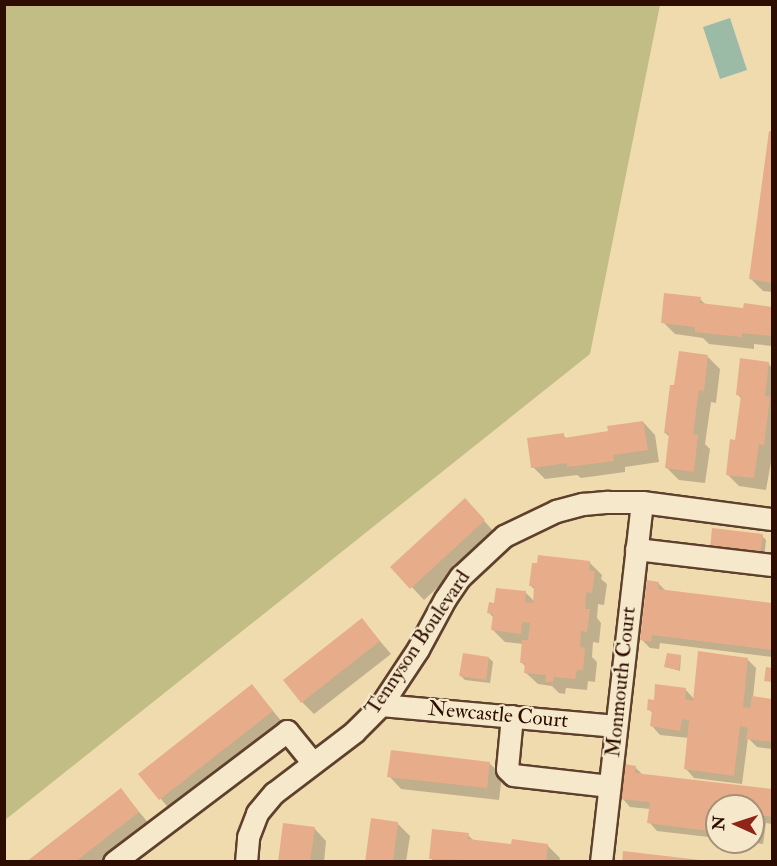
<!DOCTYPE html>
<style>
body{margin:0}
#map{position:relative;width:777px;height:866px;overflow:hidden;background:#f0dbaf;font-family:"IM FELL Double Pica",serif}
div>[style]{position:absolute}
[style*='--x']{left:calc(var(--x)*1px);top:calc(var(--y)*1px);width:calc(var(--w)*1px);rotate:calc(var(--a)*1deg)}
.green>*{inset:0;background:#c2bd85}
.water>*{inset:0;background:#9bbba7}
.shadow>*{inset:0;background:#0003}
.building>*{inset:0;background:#e7ad8b}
.roads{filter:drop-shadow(2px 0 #5e402c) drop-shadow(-2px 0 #5e402c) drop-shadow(0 2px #5e402c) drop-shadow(0 -2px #5e402c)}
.minor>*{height:21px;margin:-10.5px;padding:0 10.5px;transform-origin:10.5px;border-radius:10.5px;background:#f5e8cb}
span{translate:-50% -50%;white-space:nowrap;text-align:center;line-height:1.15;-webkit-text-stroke:4.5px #f5e8cb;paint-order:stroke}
.street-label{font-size:21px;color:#2e0d01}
.frame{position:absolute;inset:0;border:6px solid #2e0d01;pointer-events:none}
.north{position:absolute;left:705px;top:794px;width:60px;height:60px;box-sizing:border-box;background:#f5e8cb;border:2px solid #a5907a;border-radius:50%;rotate:273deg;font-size:16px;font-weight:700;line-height:24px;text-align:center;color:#2e0d01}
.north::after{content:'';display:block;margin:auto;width:21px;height:27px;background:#8f2418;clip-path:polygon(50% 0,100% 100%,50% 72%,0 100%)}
</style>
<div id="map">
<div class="green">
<i style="clip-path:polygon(5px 4px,660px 5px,590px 354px,5px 820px)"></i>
</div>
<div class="water">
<i style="clip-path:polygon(730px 18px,747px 70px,720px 79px,703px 27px)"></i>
</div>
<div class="shadow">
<i style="clip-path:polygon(771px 132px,772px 133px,772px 292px,763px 291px,751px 279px)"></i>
<i style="clip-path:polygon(700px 299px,706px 305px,744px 309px,745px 305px,772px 308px,772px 346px,754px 344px,754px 349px,709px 344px,703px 338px,675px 334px,663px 322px)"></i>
<i style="clip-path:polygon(708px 357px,720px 369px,716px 403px,711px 402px,705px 444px,710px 449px,705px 483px,679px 480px,666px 467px,670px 437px,665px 433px)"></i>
<i style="clip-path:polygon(768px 363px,772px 368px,772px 456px,766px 490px,739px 486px,727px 474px,736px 441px,742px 399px,737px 394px)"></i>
<i style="clip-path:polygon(643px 422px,655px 435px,659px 462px,625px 467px,625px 472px,581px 478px,577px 475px,545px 479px,533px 467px,563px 435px,567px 439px,609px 432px)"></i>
<i style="clip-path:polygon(477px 513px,496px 534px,424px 600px,393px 567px)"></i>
<i style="clip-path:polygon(762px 536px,766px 540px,764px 559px,715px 553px)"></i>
<i style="clip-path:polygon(589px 562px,602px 575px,601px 579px,607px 584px,604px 605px,598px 604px,597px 618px,601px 623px,599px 643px,593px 642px,592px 657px,597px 662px,595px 682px,588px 681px,587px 690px,566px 688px,565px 694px,559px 693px,552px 686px,538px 684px,525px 672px,526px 667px,521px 662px,523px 644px,505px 642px,493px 630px,494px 618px,489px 613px,495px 605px,526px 593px,534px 601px,535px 590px,530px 585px)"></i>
<i style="clip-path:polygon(658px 583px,666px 591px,772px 604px,772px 657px,660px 643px,659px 649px,650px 648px,642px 640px)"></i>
<i style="clip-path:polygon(362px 620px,391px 654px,314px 714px,302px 702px)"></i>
<i style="clip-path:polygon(681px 656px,680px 671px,666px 667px)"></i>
<i style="clip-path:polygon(489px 658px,493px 662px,490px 683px,465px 680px,461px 676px)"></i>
<i style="clip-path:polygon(748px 660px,756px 668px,753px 698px,772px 701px,772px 749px,757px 747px,748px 738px,742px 784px,694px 778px,686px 769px,689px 738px,660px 735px,652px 726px,653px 714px,649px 709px,655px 702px,685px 689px,694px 699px)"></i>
<i style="clip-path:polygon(252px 686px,284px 724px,172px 812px,140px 774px)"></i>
<i style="clip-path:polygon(489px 763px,502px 775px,499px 800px,401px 789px,389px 776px)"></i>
<i style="clip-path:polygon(635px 767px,644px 776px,772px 791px,772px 824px,766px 823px,763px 844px,747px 842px,753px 842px,753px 806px,717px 806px,717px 838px,657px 831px,649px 822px,650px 809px,630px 807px,622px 798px)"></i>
<i style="clip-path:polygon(121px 790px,150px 825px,103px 862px,28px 862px)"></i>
<i style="clip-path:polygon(397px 823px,410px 836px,406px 862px,367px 862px)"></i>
<i style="clip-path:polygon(314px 828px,326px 841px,324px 862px,280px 862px)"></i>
<i style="clip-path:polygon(468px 835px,474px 841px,513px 846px,547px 845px,560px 858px,559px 862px,434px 862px,431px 858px)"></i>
</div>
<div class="building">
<i style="clip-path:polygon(769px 131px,772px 131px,772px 283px,749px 279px)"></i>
<i style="clip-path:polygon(664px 293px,701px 297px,700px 303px,743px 308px,744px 303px,772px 307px,772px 336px,742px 333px,742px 337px,695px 332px,695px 327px,661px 323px)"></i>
<i style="clip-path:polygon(679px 351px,708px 355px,704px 391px,699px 390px,693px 434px,698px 435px,694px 472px,665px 468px,669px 433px,664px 433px,670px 385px,674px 385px)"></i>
<i style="clip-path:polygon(740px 358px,769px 362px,765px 396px,770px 397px,764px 445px,759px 444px,754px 478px,726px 475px,730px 439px,735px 440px,741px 395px,736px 395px)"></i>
<i style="clip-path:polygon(643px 421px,648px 450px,613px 455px,614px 461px,567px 467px,567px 463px,531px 468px,527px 438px,564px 433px,564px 438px,608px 431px,607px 426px)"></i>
<i style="clip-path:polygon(465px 498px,485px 520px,410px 589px,390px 567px)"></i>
<i style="clip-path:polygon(712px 528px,763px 534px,760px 555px,710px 549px)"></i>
<i style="clip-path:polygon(538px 555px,590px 561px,589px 570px,595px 571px,592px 593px,586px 592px,585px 609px,590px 609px,587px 632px,581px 631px,580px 647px,585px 648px,583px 670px,577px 670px,575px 679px,554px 677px,553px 682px,545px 682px,546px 675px,524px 673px,525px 663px,520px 663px,522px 640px,528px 640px,530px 623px,522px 622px,521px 634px,491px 630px,493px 614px,487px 613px,489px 602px,494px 603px,496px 588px,526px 591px,525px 602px,533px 603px,534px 586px,529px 586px,532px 563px,537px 563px)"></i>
<i style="clip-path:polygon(647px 580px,659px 582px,658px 589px,772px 603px,772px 650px,652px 635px,651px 642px,640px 640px)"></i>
<i style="clip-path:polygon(362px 618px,380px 641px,301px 703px,283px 680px)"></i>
<i style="clip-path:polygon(698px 651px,748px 658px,743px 707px,750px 708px,752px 696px,772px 699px,772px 742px,746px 739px,748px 728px,740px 726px,734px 776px,684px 769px,689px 720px,682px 719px,680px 731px,650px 726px,652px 711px,647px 710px,648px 699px,654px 700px,655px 684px,686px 688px,685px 699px,693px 701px)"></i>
<i style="clip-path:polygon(463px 653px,489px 657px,486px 680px,459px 676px)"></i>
<i style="clip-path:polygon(667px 653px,681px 655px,679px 670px,664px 667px)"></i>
<i style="clip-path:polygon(766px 667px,772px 668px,772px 682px,764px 681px)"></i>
<i style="clip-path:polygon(252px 684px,273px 711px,159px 800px,138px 774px)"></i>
<i style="clip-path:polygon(391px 750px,490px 762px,487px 788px,387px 777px)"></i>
<i style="clip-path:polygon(625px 764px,636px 766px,635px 773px,772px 789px,772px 817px,758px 815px,755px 836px,753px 836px,753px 806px,717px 806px,717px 832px,647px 823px,650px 802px,620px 799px)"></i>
<i style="clip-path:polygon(121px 788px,139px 812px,75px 862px,26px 862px)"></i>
<i style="clip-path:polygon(371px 818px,398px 822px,393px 862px,365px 862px)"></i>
<i style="clip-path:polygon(283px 823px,315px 827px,310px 862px,278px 862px)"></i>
<i style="clip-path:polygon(432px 829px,469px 833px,468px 839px,511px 844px,512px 839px,548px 844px,546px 862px,429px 859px)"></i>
<i style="clip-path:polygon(623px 851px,700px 860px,700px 862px,622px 862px)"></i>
</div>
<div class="roads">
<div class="minor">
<i style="--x:636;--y:549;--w:137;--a:6.7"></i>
<i style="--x:381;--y:705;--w:236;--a:5.1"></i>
<i style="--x:512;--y:716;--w:53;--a:95.4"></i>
<i style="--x:507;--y:769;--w:8;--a:45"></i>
<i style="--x:513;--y:775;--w:97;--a:6.5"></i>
<i style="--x:114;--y:862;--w:217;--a:-37.1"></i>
<i style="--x:287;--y:731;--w:41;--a:50.9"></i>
<i style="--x:246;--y:862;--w:25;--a:-85"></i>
<i style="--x:248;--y:837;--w:26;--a:-69"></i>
<i style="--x:257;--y:813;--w:26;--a:-50"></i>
<i style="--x:274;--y:793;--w:101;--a:-37.3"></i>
<i style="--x:354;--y:732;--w:38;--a:-45"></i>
<i style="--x:381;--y:705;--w:67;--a:-56.5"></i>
<i style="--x:418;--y:649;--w:57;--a:-61.6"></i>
<i style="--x:445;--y:599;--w:27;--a:-56"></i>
<i style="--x:460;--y:577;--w:60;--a:-43"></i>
<i style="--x:504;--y:536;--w:58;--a:-25.7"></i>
<i style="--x:556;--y:511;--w:28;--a:-15"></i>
<i style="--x:583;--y:504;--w:25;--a:-5"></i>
<i style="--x:608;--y:502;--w:34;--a:0"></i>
<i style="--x:642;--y:502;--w:131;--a:7.5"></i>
<i style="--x:601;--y:862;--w:362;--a:-83.5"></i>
</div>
</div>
<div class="street-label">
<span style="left:418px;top:643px;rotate:-56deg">Tennyson Boulevard</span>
<span style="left:621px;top:682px;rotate:-84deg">Monmouth Court</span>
<span style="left:498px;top:715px;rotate:5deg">Newcastle Court</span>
</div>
<div class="frame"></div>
<div class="north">N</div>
</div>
